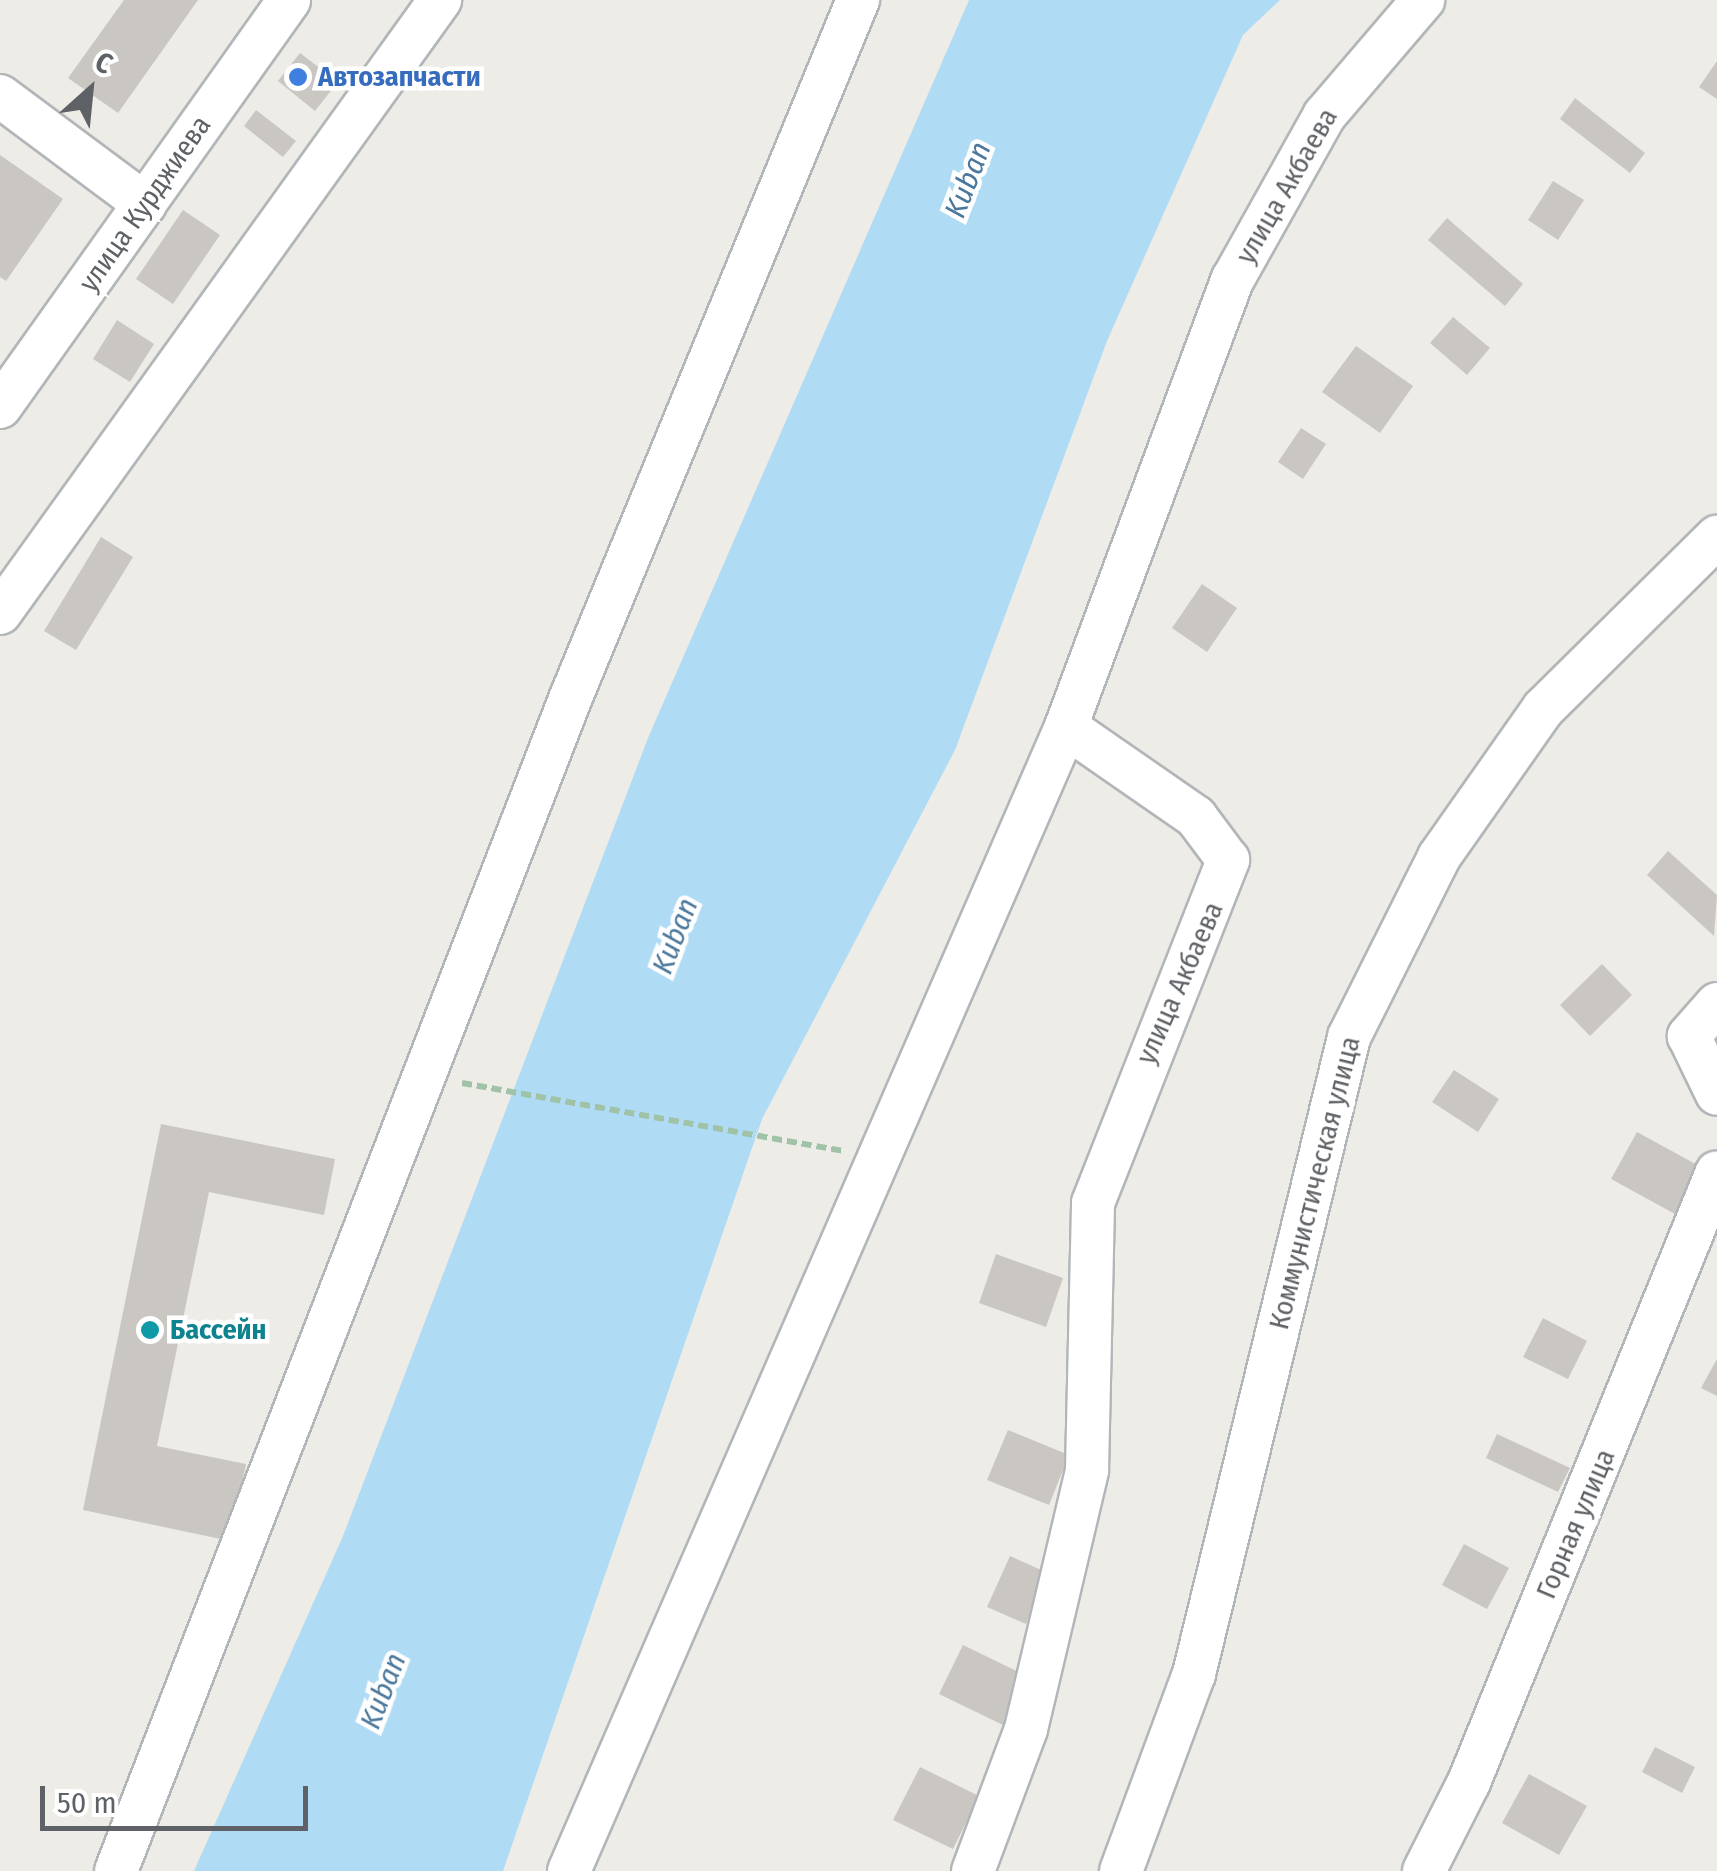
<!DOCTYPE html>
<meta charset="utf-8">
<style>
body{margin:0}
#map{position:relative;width:1717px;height:1871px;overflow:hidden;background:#eeece6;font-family:"Fira Sans Condensed",sans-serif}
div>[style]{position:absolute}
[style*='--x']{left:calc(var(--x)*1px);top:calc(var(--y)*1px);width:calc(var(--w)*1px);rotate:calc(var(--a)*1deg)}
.water>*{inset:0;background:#b0dbf5}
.building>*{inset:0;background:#cac7c3}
.path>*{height:6px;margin-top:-3px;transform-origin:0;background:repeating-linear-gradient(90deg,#a0c3a8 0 10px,transparent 0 15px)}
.roads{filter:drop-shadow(2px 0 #b3b6b9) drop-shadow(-2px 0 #b3b6b9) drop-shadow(0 2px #b3b6b9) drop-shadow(0 -2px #b3b6b9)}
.minor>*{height:42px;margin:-21px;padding:0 21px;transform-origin:21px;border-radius:21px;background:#fff}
.dots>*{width:28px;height:28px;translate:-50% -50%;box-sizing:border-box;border:5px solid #fff;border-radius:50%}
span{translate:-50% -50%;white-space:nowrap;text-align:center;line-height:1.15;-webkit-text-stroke:9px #fff;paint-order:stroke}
.shop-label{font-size:28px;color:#366cbe;font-weight:700}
.left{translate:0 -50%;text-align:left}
.street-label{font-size:28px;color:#5e6165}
.culture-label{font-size:28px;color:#0d838f;font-weight:700}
.water-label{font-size:30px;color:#4b789c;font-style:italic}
.north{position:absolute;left:40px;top:40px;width:100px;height:100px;-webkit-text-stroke:8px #fff;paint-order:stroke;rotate:27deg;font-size:28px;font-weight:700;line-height:40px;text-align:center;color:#5e6165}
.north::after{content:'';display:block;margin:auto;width:35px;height:45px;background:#5e6165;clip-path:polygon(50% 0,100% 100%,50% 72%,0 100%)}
.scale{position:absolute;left:40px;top:1786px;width:268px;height:45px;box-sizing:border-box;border:5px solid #5e6165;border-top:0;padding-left:12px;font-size:30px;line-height:35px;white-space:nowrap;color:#5e6165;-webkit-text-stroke:8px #fff;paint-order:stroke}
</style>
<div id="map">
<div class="water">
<i style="clip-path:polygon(969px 0,1280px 0,1243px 35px,1107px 341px,955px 750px,762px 1119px,503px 1871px,194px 1871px,343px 1536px,648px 738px)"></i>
</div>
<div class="building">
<i style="clip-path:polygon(124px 0,198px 0,118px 113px,68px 78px)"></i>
<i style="clip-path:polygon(300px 53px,338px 82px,315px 111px,278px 81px)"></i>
<i style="clip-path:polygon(1717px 61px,1717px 99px,1699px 87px)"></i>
<i style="clip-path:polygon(1575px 98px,1645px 153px,1630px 173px,1560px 119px)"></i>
<i style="clip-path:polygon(256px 110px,296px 141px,283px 157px,244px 126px)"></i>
<i style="clip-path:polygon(0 155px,63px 199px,6px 281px,0 277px)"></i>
<i style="clip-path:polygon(1553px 181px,1584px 200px,1558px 240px,1528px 220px)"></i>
<i style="clip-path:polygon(183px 210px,220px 235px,173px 304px,136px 279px)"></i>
<i style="clip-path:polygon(1447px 218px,1523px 284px,1505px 306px,1428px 240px)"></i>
<i style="clip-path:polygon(1453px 317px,1490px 348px,1467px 375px,1430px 343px)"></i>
<i style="clip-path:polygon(117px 320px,154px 344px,130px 382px,93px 359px)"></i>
<i style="clip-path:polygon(1356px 346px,1413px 386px,1380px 433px,1322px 392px)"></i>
<i style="clip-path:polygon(1301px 428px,1326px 444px,1303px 479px,1278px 462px)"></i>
<i style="clip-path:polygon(101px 537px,133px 557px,76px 650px,44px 631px)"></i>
<i style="clip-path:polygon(1202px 584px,1237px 608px,1207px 652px,1172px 628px)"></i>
<i style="clip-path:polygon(1668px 851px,1717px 895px,1714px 936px,1647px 875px)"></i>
<i style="clip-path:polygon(1602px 964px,1632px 995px,1590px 1036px,1560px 1005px)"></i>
<i style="clip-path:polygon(1454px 1070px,1499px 1099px,1478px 1132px,1432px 1102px)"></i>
<i style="clip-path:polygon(161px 1124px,335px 1159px,324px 1215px,209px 1192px,157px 1446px,246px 1464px,230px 1541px,83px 1510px)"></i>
<i style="clip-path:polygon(1637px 1132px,1701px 1167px,1675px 1214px,1611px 1179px)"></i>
<i style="clip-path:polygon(996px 1254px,1063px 1278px,1046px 1327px,979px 1303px)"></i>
<i style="clip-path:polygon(1543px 1318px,1587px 1341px,1568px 1379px,1523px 1357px)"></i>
<i style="clip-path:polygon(1717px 1359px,1717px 1396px,1701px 1388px)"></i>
<i style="clip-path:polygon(1008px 1430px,1069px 1455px,1049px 1505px,987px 1480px)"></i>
<i style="clip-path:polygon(1497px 1434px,1570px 1468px,1558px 1492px,1486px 1458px)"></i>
<i style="clip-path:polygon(1464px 1544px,1509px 1568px,1487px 1609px,1442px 1585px)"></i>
<i style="clip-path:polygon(1010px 1556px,1048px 1573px,1026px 1624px,987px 1607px)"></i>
<i style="clip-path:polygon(963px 1645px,1027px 1676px,1003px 1725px,939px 1694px)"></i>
<i style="clip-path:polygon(1655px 1747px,1695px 1767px,1682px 1793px,1642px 1772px)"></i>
<i style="clip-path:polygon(920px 1767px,979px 1796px,953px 1849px,893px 1820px)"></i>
<i style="clip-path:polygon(1529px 1774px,1587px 1806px,1559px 1855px,1502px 1823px)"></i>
</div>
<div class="path">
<i style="--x:462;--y:1083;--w:387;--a:10.1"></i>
</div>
<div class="roads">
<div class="minor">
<i style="--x:0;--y:96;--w:181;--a:36.7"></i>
<i style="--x:0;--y:407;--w:499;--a:-54.6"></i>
<i style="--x:0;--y:613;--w:755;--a:-54.33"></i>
<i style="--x:1717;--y:1004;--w:43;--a:131.2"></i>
<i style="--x:1689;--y:1036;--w:64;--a:64.2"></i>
<i style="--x:116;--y:1871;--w:1259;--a:-68.82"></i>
<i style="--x:571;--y:697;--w:754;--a:-67.62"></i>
<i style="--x:569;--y:1871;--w:1247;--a:-66.52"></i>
<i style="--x:1066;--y:727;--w:478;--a:-69.6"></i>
<i style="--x:1233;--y:279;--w:187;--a:-60.8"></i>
<i style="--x:1324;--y:116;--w:153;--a:-49.5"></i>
<i style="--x:973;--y:1871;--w:152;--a:-69.5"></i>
<i style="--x:1026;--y:1729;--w:266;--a:-76.7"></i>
<i style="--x:1087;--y:1470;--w:267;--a:-88.7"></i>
<i style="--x:1093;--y:1203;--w:369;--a:-68.5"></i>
<i style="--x:1228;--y:860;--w:54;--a:-126.7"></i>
<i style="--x:1196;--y:817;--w:158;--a:-145.3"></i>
<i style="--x:1121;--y:1871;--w:210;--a:-69.7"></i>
<i style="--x:1194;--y:1674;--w:656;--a:-76.32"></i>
<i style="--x:1349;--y:1037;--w:201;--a:-63.4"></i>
<i style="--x:1439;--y:857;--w:181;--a:-54.9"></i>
<i style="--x:1543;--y:709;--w:245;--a:-44.7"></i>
<i style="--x:1424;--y:1871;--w:100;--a:-63.2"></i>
<i style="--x:1469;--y:1782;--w:658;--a:-67.88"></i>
</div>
</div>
<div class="dots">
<i style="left:298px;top:77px;background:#3f7fe0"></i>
<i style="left:150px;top:1330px;background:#0f9aa8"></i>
</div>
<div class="shop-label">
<span class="left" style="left:318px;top:77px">Автозапчасти</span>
</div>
<div class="street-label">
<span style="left:1287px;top:186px;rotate:-60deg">улица Акбаева</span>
<span style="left:145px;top:204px;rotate:-55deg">улица Курджиева</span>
<span style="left:1180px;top:983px;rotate:-66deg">улица Акбаева</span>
<span style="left:1315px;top:1183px;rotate:-76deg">Коммунистическая улица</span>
<span style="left:1576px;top:1524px;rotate:-67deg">Горная улица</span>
</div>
<div class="culture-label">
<span class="left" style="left:170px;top:1330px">Бассейн</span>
</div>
<div class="water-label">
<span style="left:968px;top:180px;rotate:-69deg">Kuban</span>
<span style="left:675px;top:936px;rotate:-69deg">Kuban</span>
<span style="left:383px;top:1691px;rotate:-69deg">Kuban</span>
</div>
<div class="north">С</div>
<div class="scale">50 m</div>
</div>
